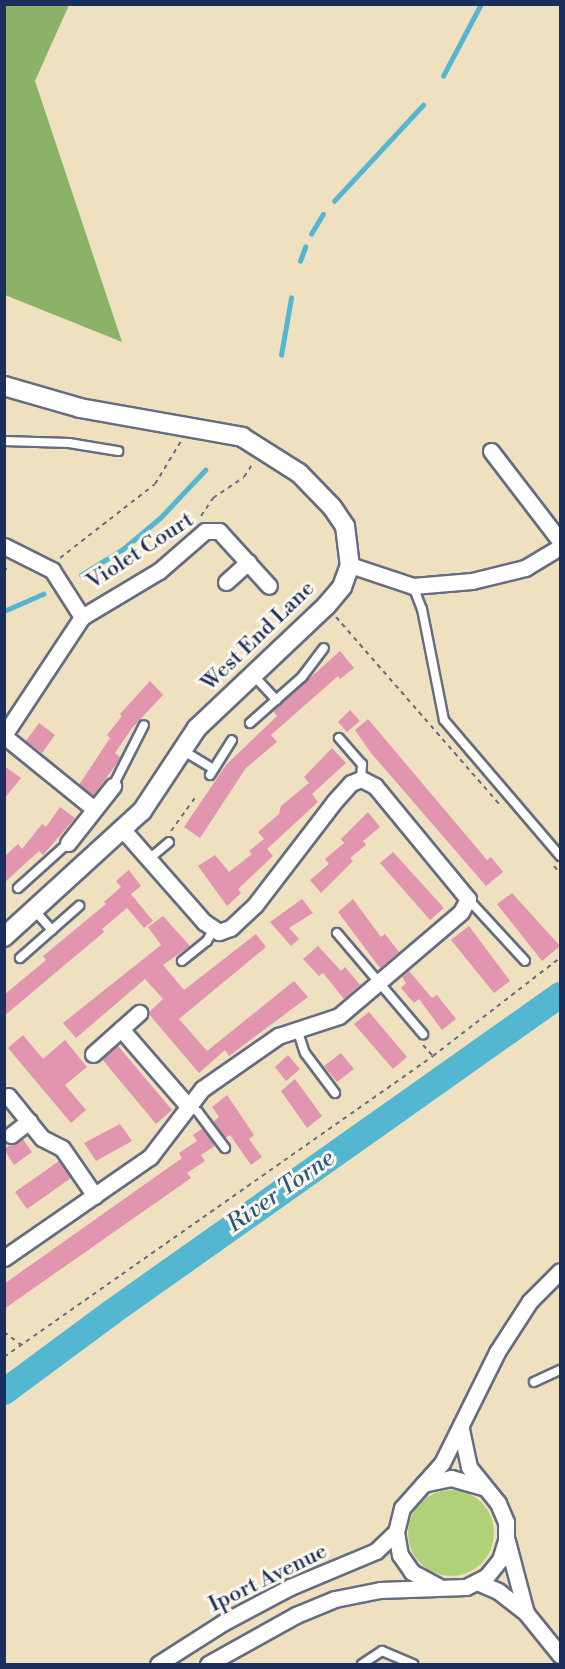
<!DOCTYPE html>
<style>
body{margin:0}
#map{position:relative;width:565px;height:1669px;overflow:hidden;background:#efe0c0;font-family:"Libre Bodoni",serif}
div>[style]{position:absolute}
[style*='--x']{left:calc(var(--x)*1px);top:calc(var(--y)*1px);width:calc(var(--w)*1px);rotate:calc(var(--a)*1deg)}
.green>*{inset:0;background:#aed179}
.round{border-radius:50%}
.forest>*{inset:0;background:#8ab369}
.stream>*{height:4.5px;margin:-2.25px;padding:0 2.25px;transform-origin:2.25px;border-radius:2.25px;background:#53b7d1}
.river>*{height:26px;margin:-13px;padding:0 13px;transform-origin:13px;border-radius:13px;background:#53b7d1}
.building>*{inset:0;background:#e195ae}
.path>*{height:2px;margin-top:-1px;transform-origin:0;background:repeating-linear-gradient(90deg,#656d80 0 4.5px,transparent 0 9px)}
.roads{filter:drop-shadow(2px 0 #656d80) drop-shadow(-2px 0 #656d80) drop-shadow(0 2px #656d80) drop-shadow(0 -2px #656d80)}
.service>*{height:8px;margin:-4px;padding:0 4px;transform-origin:4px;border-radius:4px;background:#fff}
.minor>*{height:15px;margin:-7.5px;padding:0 7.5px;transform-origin:7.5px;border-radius:7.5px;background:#fff}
.tertiary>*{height:18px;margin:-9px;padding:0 9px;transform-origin:9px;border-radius:9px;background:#fff}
span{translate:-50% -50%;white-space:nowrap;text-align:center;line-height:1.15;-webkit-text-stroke:6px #fbf7ec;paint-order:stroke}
.street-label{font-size:22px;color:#1b2f5e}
.water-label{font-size:24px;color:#2c5880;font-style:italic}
.frame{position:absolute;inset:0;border:6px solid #1b2f5e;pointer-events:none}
</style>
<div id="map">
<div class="green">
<i class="round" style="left:408px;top:1490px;width:86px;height:86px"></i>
</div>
<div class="forest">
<i style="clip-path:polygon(4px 5px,69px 5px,35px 81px,122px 342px,5px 295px)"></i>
</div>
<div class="stream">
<i style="--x:443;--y:76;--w:81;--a:-62.2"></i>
<i style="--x:334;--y:201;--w:131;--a:-47.2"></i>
<i style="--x:311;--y:234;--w:23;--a:-59"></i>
<i style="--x:300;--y:261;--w:15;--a:-70"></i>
<i style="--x:281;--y:355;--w:58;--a:-80"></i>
<i style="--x:81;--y:575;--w:49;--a:-31.8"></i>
<i style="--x:123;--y:549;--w:48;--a:-40"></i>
<i style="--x:160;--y:518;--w:66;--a:-46.8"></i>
<i style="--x:4;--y:611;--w:43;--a:-23.6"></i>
</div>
<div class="river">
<i style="--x:4;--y:1392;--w:134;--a:-36.5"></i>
<i style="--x:112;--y:1312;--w:549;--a:-35.28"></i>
</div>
<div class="building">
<i style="clip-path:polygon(340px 651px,354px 668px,340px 679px,338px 676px,271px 735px,277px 742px,246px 768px,200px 838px,184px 827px,226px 765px,277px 716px,273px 711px)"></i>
<i style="clip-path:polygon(150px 681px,163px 695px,132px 728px,115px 753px,121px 758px,93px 796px,79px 785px,110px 738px,107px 735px,122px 716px,120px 714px)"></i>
<i style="clip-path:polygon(350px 710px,360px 721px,347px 732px,338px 722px)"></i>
<i style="clip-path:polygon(368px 719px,487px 860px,491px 857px,503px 872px,486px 886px,371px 753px,355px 730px)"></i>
<i style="clip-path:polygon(39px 723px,55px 735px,42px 753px,26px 741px)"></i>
<i style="clip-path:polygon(332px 748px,346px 763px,312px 794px,318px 802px,267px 849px,273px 856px,238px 889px,241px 893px,227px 906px,198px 866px,215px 855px,229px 872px,252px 854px,249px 851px,264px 839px,258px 832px,279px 814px,281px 806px,309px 783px,304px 777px)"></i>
<i style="clip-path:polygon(4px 766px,21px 778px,4px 799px)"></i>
<i style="clip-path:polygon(60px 807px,75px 818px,43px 855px,39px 851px,4px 883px,4px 857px,18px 844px,22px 849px,42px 824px,46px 827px)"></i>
<i style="clip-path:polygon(368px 812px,380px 827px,363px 841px,366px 845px,350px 858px,353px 861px,321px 893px,310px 880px,329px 864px,325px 859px,344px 843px,341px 839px)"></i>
<i style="clip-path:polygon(393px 852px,444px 908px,430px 920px,380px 863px)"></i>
<i style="clip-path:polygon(129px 870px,141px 886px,131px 894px,153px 921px,144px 928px,127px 908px,102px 929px,104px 932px,4px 1016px,4px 995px,46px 960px,43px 956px,106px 904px,104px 902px,121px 887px,116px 881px)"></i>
<i style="clip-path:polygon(512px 893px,560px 946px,542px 961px,497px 904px)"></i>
<i style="clip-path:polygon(302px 899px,313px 913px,289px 928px,299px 939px,291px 946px,270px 922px)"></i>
<i style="clip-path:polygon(353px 899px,381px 937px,385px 934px,399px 952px,380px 968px,338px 912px)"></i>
<i style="clip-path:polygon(163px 916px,190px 946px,163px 965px,184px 990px,256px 934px,266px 947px,179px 1019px,207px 1051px,294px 981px,308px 997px,229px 1056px,225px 1050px,199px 1073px,148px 1013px,163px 999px,145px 979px,76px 1038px,63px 1023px,161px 945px,148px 927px)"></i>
<i style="clip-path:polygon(469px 926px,510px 981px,494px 993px,451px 940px)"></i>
<i style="clip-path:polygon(318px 946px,341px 971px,345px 967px,360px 985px,344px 999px,323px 973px,319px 976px,303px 959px)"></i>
<i style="clip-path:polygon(409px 971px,432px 998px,437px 995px,456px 1019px,442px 1030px,419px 999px,414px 1003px,401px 988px,406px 983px,402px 977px)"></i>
<i style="clip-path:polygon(369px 1012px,407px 1057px,393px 1069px,354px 1024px)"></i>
<i style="clip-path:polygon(23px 1035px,43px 1059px,65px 1040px,87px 1067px,65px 1085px,86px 1110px,71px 1123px,8px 1048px)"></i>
<i style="clip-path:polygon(118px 1046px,172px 1110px,156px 1124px,102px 1059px)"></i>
<i style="clip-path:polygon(341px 1053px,354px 1069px,337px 1082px,324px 1066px)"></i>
<i style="clip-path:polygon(288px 1055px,300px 1069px,286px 1081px,275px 1067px)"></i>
<i style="clip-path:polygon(295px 1079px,322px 1116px,307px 1128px,281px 1091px)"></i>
<i style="clip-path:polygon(227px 1095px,254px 1135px,249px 1139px,262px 1157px,251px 1165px,230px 1135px,225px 1138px,213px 1122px,219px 1117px,212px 1107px)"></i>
<i style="clip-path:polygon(120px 1124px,132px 1141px,96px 1161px,84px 1143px)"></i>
<i style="clip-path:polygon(203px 1128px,216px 1145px,201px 1155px,205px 1161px,187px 1173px,191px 1178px,4px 1309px,4px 1284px,182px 1158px,179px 1153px,197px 1141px,193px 1135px)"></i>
<i style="clip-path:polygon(22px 1138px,32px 1152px,14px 1165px,4px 1149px)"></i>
<i style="clip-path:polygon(59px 1161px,71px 1178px,27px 1209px,15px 1192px)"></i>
</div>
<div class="path">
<i style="--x:201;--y:516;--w:22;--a:-56"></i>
<i style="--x:213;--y:498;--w:37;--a:-34"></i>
<i style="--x:244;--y:477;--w:17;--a:-57"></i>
<i style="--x:60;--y:558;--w:120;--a:-37.9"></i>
<i style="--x:155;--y:484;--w:50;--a:-58.8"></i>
<i style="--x:4;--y:572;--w:9;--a:-58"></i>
<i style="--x:336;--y:617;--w:252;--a:48.9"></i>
<i style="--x:171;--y:831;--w:44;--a:-54.2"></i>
<i style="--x:554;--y:866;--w:9;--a:49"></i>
<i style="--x:423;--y:1045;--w:15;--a:48"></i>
<i style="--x:4;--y:1332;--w:21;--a:37"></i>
<i style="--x:4;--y:1357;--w:524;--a:-35.05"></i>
<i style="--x:433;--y:1056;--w:160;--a:-37.7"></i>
</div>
<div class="roads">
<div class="service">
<i style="--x:4;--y:441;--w:65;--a:1.8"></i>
<i style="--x:69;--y:443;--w:50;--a:9.3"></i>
<i style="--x:413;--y:586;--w:25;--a:69"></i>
<i style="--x:422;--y:609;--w:113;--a:78.8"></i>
<i style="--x:444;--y:720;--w:179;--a:49.5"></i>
<i style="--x:254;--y:676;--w:33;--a:47"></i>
<i style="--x:250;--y:723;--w:69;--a:-41.5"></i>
<i style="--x:302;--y:677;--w:36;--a:-53"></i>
<i style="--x:339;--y:738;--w:35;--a:49"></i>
<i style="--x:362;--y:764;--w:15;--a:94"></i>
<i style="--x:182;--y:750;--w:37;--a:31"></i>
<i style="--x:210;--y:775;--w:41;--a:-57.8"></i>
<i style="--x:113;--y:786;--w:68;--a:-63.1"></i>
<i style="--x:149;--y:859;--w:26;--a:-40"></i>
<i style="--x:18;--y:888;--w:67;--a:-42"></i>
<i style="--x:468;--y:899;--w:84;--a:47.4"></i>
<i style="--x:34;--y:910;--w:27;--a:48"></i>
<i style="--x:337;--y:933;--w:133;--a:49.6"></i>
<i style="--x:20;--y:958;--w:79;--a:-41.4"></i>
<i style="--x:182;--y:961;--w:32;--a:-39"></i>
<i style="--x:207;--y:941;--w:13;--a:-61"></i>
<i style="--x:297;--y:1029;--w:25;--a:72"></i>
<i style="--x:305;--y:1053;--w:50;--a:53.1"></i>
<i style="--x:187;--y:1105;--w:13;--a:32"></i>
<i style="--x:198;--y:1112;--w:45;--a:53.1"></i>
<i style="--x:534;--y:1382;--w:29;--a:-25"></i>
<i style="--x:362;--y:1664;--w:24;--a:-33"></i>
<i style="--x:382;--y:1651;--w:34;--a:23"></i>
</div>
<div class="minor">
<i style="--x:491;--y:451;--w:113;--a:52.5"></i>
<i style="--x:4;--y:546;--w:54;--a:26.6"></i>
<i style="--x:52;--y:570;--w:56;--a:57.4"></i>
<i style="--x:350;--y:565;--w:66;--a:18.4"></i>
<i style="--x:413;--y:586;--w:59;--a:-4.8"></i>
<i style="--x:472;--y:581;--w:55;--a:-13.8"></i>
<i style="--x:525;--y:568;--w:41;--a:-31"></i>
<i style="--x:226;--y:582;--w:30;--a:-42"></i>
<i style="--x:4;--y:735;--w:141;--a:-56.5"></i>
<i style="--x:82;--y:617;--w:90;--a:-30.9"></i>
<i style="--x:159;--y:571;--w:61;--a:-41"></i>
<i style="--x:205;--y:531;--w:14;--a:0"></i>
<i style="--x:219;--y:531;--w:74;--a:47.7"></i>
<i style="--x:4;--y:736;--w:116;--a:39"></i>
<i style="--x:68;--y:843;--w:73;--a:-51.7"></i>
<i style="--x:121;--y:1029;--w:101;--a:49"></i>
<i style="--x:93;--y:1054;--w:62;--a:-41.7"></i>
<i style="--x:8;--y:1096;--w:54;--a:51"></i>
<i style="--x:42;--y:1138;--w:22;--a:27"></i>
<i style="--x:62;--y:1148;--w:58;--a:55.5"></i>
<i style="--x:11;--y:1135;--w:23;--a:-38"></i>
<i style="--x:4;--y:1258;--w:178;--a:-34.7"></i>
<i style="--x:150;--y:1157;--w:86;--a:-52.6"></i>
<i style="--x:202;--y:1089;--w:93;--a:-34.9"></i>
<i style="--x:278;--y:1036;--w:64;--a:-18.2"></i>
<i style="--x:339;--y:1016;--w:160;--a:-40.4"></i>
<i style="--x:461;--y:912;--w:15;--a:-62"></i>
<i style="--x:468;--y:899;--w:146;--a:-129.5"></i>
<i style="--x:375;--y:786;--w:16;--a:-153"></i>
<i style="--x:361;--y:779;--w:11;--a:158"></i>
<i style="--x:351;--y:783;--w:25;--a:132"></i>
<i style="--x:334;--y:802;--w:130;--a:127.5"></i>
<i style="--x:255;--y:905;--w:34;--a:137"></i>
<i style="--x:230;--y:928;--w:12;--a:160"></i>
<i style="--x:219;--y:932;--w:18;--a:-146"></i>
<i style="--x:204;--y:922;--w:121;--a:-131.3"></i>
<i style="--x:423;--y:1484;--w:29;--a:-12"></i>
<i style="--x:451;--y:1478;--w:33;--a:16"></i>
<i style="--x:507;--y:1541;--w:74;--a:75.2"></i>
<i style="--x:477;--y:1582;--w:23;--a:23"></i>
<i style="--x:498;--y:1591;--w:36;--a:38"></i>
<i style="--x:526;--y:1613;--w:54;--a:51"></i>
<i style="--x:438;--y:1586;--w:30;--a:-152"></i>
<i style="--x:412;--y:1572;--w:21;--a:-125"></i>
<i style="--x:400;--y:1555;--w:23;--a:-100"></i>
<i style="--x:396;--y:1532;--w:25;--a:-76"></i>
<i style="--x:402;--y:1508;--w:60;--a:-48.4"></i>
<i style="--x:442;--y:1463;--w:124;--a:-63.6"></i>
<i style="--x:497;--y:1352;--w:61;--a:-57.1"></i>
<i style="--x:530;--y:1301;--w:42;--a:-45"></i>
<i style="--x:158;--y:1664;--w:78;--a:-32.5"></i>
<i style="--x:224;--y:1622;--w:75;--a:-27.9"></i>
<i style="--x:290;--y:1587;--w:93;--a:-22.7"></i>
<i style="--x:376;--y:1551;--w:28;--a:-44"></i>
<i style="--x:208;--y:1664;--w:101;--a:-29.1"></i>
<i style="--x:296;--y:1615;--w:42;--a:-22.3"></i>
<i style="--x:335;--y:1599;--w:46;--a:-11.3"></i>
<i style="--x:380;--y:1590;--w:86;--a:-2"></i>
<i style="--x:466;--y:1587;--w:22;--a:-27"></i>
<i style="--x:486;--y:1577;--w:22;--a:-51"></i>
<i style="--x:500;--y:1560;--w:21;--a:-73"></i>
<i style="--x:506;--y:1540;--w:18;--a:-90"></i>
<i style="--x:506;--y:1522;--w:21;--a:-113"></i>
<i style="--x:498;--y:1503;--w:46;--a:-128.9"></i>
<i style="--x:469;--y:1467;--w:39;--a:-102"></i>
</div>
<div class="tertiary">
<i style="--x:4;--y:386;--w:79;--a:16.1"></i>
<i style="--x:80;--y:408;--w:165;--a:10.1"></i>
<i style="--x:242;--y:437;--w:67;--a:32.3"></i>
<i style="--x:299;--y:473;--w:47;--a:45.9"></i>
<i style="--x:332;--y:507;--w:23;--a:56"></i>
<i style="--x:345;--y:526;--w:39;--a:83"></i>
<i style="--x:350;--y:565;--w:23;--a:110"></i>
<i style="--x:342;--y:587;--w:25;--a:130"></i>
<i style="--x:326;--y:606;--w:178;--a:136.6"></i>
<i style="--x:197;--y:728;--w:100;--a:123.5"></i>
<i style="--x:142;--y:811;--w:187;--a:137.6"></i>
</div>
</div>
<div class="street-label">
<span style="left:140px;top:551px;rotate:-33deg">Violet Court</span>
<span style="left:258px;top:636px;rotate:-44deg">West End Lane</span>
<span style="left:268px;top:1578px;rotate:-26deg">Iport Avenue</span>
</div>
<div class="water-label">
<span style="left:281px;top:1192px;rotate:-35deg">River Torne</span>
</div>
<div class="frame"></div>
</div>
